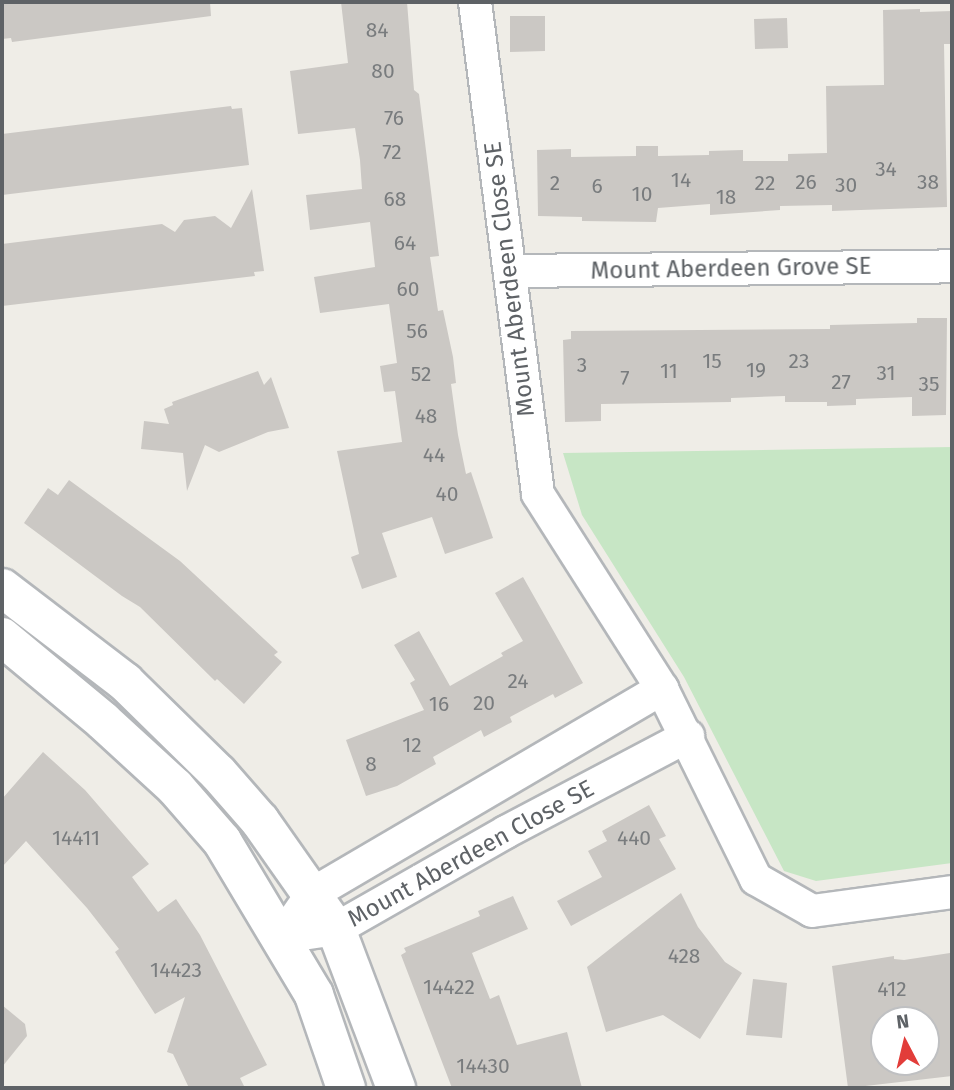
<!DOCTYPE html>
<style>
body{margin:0}
#map{position:relative;width:954px;height:1090px;overflow:hidden;background:#efede7;font-family:"Fira Sans",sans-serif}
div>[style]{position:absolute}
[style*='--x']{left:calc(var(--x)*1px);top:calc(var(--y)*1px);width:calc(var(--w)*1px);rotate:calc(var(--a)*1deg)}
.green>*{inset:0;background:#c7e6c5}
.building>*{inset:0;background:#cbc8c4}
.roads{filter:drop-shadow(2px 0 #b4b7ba) drop-shadow(-2px 0 #b4b7ba) drop-shadow(0 2px #b4b7ba) drop-shadow(0 -2px #b4b7ba)}
.minor>*{height:32px;margin:-16px;padding:0 16px;transform-origin:16px;border-radius:16px;background:#fff}
.tertiary>*{height:38px;margin:-19px;padding:0 19px;transform-origin:19px;border-radius:19px;background:#fff}
span{translate:-50% -50%;white-space:nowrap;text-align:center;line-height:1.15;-webkit-text-stroke:6px #fff;paint-order:stroke}
.number-label{font-size:21px;color:#797c7e}
.number-label span{-webkit-text-stroke-width:0}
.street-label{font-size:24px;color:#5e6266}
.frame{position:absolute;inset:0;border:4px solid #5e6266;pointer-events:none}
.north{position:absolute;left:870px;top:1006px;width:70px;height:70px;box-sizing:border-box;background:#fff;border:2px solid #bfc0c2;border-radius:50%;rotate:353deg;font-size:19px;font-weight:700;line-height:28px;text-align:center;color:#5e6266}
.north::after{content:'';display:block;margin:auto;width:24px;height:32px;background:#e23d3a;clip-path:polygon(50% 0,100% 100%,50% 72%,0 100%)}
</style>
<div id="map">
<div class="green">
<i style="clip-path:polygon(952px 447px,952px 863px,816px 881px,784px 871px,684px 677px,582px 515px,563px 453px)"></i>
</div>
<div class="building">
<i style="clip-path:polygon(2px 2px,210px 2px,211px 16px,12px 42px,11px 38px,2px 39px)"></i>
<i style="clip-path:polygon(341px 2px,407px 2px,414px 90px,419px 94px,439px 256px,430px 257px,438px 311px,443px 310px,453px 357px,456px 383px,451px 384px,458px 435px,466px 474px,471px 472px,493px 538px,445px 554px,432px 517px,382px 533px,397px 577px,362px 589px,351px 557px,359px 554px,337px 451px,402px 442px,395px 391px,384px 392px,380px 366px,397px 363px,389px 304px,320px 313px,314px 277px,375px 267px,370px 222px,310px 230px,306px 195px,362px 189px,360px 160px,355px 128px,298px 134px,290px 71px,348px 63px)"></i>
<i style="clip-path:polygon(920px 9px,920px 12px,952px 11px,952px 44px,944px 44px,947px 207px,832px 211px,832px 205px,780px 206px,780px 210px,710px 215px,710px 204px,658px 208px,656px 222px,582px 221px,582px 217px,538px 216px,537px 150px,571px 149px,571px 157px,636px 156px,636px 146px,658px 146px,658px 156px,709px 155px,709px 151px,743px 150px,743px 161px,788px 161px,788px 154px,827px 153px,826px 86px,884px 85px,883px 10px)"></i>
<i style="clip-path:polygon(510px 16px,545px 16px,545px 51px,510px 52px)"></i>
<i style="clip-path:polygon(787px 18px,788px 48px,755px 49px,754px 19px)"></i>
<i style="clip-path:polygon(231px 106px,232px 109px,242px 108px,249px 165px,2px 195px,2px 134px)"></i>
<i style="clip-path:polygon(252px 189px,264px 271px,254px 272px,255px 276px,2px 306px,2px 244px,162px 224px,175px 232px,184px 220px,215px 216px,231px 228px)"></i>
<i style="clip-path:polygon(917px 318px,947px 318px,946px 415px,912px 416px,912px 397px,856px 399px,856px 405px,827px 406px,827px 402px,785px 402px,785px 396px,731px 398px,731px 402px,601px 404px,601px 421px,565px 422px,563px 340px,571px 339px,571px 331px,830px 329px,830px 325px,917px 323px)"></i>
<i style="clip-path:polygon(258px 371px,264px 385px,271px 377px,289px 428px,268px 432px,219px 452px,205px 445px,187px 491px,183px 453px,141px 449px,144px 421px,169px 424px,164px 409px,173px 405px,172px 402px)"></i>
<i style="clip-path:polygon(69px 480px,180px 561px,278px 652px,274px 655px,282px 662px,244px 704px,217px 679px,215px 681px,140px 607px,122px 596px,24px 523px,48px 488px,58px 495px)"></i>
<i style="clip-path:polygon(523px 577px,583px 683px,555px 698px,553px 694px,510px 717px,512px 722px,484px 737px,481px 730px,433px 757px,436px 764px,397px 786px,366px 796px,346px 740px,424px 710px,410px 683px,415px 680px,394px 645px,419px 631px,450px 686px,503px 656px,501px 653px,523px 641px,495px 593px)"></i>
<i style="clip-path:polygon(43px 752px,85px 790px,149px 864px,132px 877px,158px 912px,176px 899px,200px 935px,267px 1065px,240px 1078px,245px 1088px,189px 1088px,173px 1054px,167px 1052px,185px 997px,155px 1014px,115px 952px,119px 949px,87px 908px,26px 841px,2px 867px,2px 799px)"></i>
<i style="clip-path:polygon(649px 805px,666px 836px,659px 839px,676px 869px,571px 926px,557px 901px,602px 877px,588px 851px,607px 841px,602px 831px)"></i>
<i style="clip-path:polygon(681px 893px,698px 927px,725px 962px,742px 973px,700px 1039px,663px 1015px,606px 1032px,587px 967px)"></i>
<i style="clip-path:polygon(513px 896px,528px 929px,472px 953px,490px 999px,499px 995px,517px 1045px,567px 1032px,582px 1088px,452px 1088px,401px 955px,406px 952px,404px 948px,480px 916px,478px 911px)"></i>
<i style="clip-path:polygon(evenodd,950px 953px,952px 1076px,848px 1088px,832px 966px,894px 956px,894px 959px,904px 960px,950px 953px,884px 1020px,926px 1020px,926px 1062px,884px 1062px,884px 1020px)"></i>
<i style="clip-path:polygon(753px 979px,787px 983px,782px 1038px,746px 1035px)"></i>
<i style="clip-path:polygon(2px 1005px,25px 1024px,27px 1036px,2px 1067px)"></i>
</div>
<div class="roads">
<div class="minor">
<i style="--x:475;--y:2;--w:496;--a:82.7"></i>
<i style="--x:538;--y:494;--w:231;--a:57.5"></i>
<i style="--x:662;--y:689;--w:212;--a:63.7"></i>
<i style="--x:756;--y:879;--w:64;--a:29.7"></i>
<i style="--x:812;--y:911;--w:141;--a:-7.7"></i>
<i style="--x:510;--y:271;--w:442;--a:-0.6"></i>
<i style="--x:282;--y:937;--w:52;--a:-55.1"></i>
<i style="--x:312;--y:894;--w:406;--a:-30.4"></i>
<i style="--x:282;--y:937;--w:55;--a:-8.4"></i>
<i style="--x:336;--y:929;--w:196;--a:-29.7"></i>
<i style="--x:506;--y:832;--w:206;--a:-27.8"></i>
</div>
<div class="tertiary">
<i style="--x:2;--y:588;--w:155;--a:37.4"></i>
<i style="--x:125;--y:682;--w:130;--a:44.4"></i>
<i style="--x:218;--y:773;--w:64;--a:48.8"></i>
<i style="--x:260;--y:821;--w:132;--a:54.9"></i>
<i style="--x:336;--y:929;--w:170;--a:69.3"></i>
<i style="--x:2;--y:637;--w:131;--a:39.7"></i>
<i style="--x:103;--y:721;--w:98;--a:42.5"></i>
<i style="--x:175;--y:787;--w:72;--a:49"></i>
<i style="--x:222;--y:841;--w:179;--a:59.1"></i>
<i style="--x:314;--y:995;--w:98;--a:71"></i>
</div>
</div>
<div class="number-label">
<span style="left:377px;top:30px">84</span>
<span style="left:383px;top:71px">80</span>
<span style="left:394px;top:118px">76</span>
<span style="left:392px;top:152px">72</span>
<span style="left:886px;top:169px">34</span>
<span style="left:681px;top:180px">14</span>
<span style="left:806px;top:182px">26</span>
<span style="left:928px;top:182px">38</span>
<span style="left:555px;top:183px">2</span>
<span style="left:765px;top:183px">22</span>
<span style="left:846px;top:185px">30</span>
<span style="left:597px;top:186px">6</span>
<span style="left:642px;top:194px">10</span>
<span style="left:726px;top:197px">18</span>
<span style="left:395px;top:199px">68</span>
<span style="left:405px;top:243px">64</span>
<span style="left:408px;top:289px">60</span>
<span style="left:417px;top:331px">56</span>
<span style="left:712px;top:361px">15</span>
<span style="left:799px;top:361px">23</span>
<span style="left:582px;top:365px">3</span>
<span style="left:756px;top:370px">19</span>
<span style="left:669px;top:371px">11</span>
<span style="left:886px;top:373px">31</span>
<span style="left:421px;top:374px">52</span>
<span style="left:625px;top:378px">7</span>
<span style="left:841px;top:382px">27</span>
<span style="left:929px;top:384px">35</span>
<span style="left:426px;top:416px">48</span>
<span style="left:434px;top:455px">44</span>
<span style="left:447px;top:494px">40</span>
<span style="left:518px;top:681px">24</span>
<span style="left:484px;top:703px">20</span>
<span style="left:439px;top:704px">16</span>
<span style="left:412px;top:745px">12</span>
<span style="left:371px;top:764px">8</span>
<span style="left:76px;top:838px">14411</span>
<span style="left:634px;top:838px">440</span>
<span style="left:684px;top:956px">428</span>
<span style="left:176px;top:970px">14423</span>
<span style="left:449px;top:987px">14422</span>
<span style="left:892px;top:989px">412</span>
<span style="left:483px;top:1066px">14430</span>
</div>
<div class="street-label">
<span style="left:731px;top:269px;rotate:-1deg">Mount Aberdeen Grove SE</span>
<span style="left:510px;top:279px;rotate:-97deg">Mount Aberdeen Close SE</span>
<span style="left:471px;top:854px;rotate:-29deg">Mount Aberdeen Close SE</span>
</div>
<div class="frame"></div>
<div class="north">N</div>
</div>
